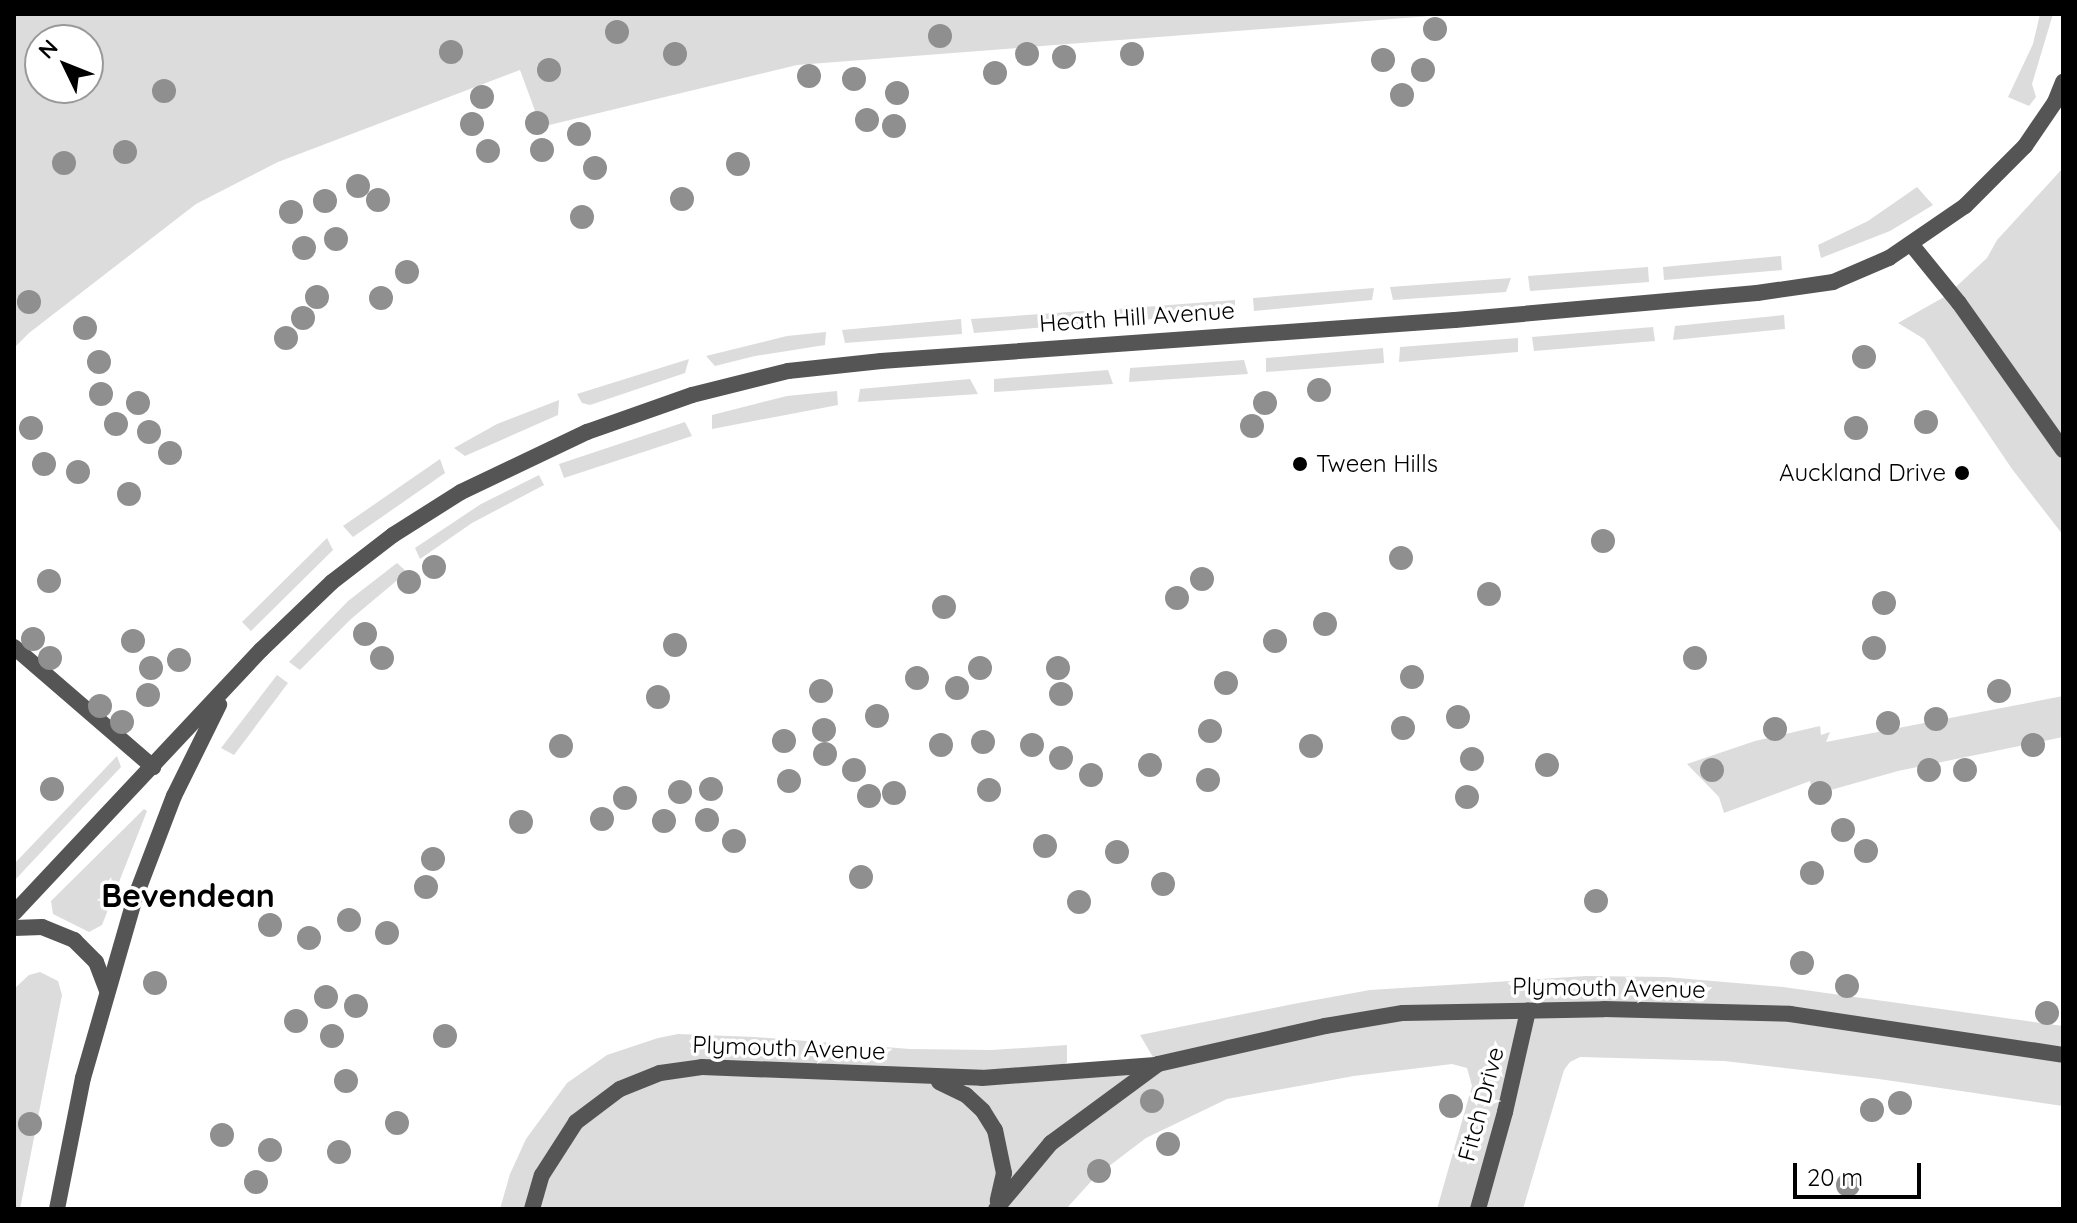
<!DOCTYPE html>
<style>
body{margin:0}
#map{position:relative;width:2077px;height:1223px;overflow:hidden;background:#fff;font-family:Quicksand,sans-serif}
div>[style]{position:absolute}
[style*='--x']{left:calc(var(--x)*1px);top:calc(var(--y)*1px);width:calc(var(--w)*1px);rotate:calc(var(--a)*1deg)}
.green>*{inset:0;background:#dcdcdc}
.minor>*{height:16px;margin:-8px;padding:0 8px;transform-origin:8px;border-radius:8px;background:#555}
.trees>*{width:24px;height:24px;margin:-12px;border-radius:50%;background:#8f8f8f}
.dots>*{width:22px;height:22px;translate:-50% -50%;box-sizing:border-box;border:4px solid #fff;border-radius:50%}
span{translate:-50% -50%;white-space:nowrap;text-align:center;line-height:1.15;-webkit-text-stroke:7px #fff;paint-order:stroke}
.street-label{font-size:24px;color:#000}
.poi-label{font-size:24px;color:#000}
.left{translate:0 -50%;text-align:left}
.right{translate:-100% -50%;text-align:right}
.district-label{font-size:32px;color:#000;font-weight:700}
.frame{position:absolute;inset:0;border:16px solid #000;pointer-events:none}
.north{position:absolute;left:24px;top:24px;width:80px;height:80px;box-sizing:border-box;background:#fff;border:2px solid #999;border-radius:50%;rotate:313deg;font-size:22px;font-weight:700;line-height:32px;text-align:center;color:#000}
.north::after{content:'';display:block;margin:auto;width:28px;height:36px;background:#000;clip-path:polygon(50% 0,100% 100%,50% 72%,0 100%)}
.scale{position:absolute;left:1793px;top:1163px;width:128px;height:36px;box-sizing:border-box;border:4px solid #000;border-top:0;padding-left:10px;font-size:24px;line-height:28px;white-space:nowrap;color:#000;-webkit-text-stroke:6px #fff;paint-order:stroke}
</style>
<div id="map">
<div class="green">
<i style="clip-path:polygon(evenodd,14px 14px,1456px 14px,797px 65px,541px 127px,520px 70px,278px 162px,196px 204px,29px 333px,14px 348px,14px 14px,40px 40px,88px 40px,88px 88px,40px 88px,40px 40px)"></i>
<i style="clip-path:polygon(2040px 14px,2053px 14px,2032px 84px,2036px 97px,2029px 106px,2008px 97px,2033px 44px)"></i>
<i style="clip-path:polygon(2063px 168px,2063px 535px,2012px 469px,1924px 339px,1898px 323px,1946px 296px,1987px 258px,1997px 240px)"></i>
<i style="clip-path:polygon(1917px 187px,1933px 205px,1890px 231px,1821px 258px,1818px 245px,1868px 221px)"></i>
<i style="clip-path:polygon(1781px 256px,1782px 270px,1664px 280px,1663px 267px)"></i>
<i style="clip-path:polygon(1648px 267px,1649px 282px,1530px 291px,1528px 276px)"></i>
<i style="clip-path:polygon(1511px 278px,1506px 292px,1393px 300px,1390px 287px)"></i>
<i style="clip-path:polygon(1374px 288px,1372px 300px,1254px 311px,1253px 298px)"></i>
<i style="clip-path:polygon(1235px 300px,1235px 312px,1117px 322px,1117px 309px)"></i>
<i style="clip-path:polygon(1097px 310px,1097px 323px,974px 333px,971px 319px)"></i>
<i style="clip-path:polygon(1784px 315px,1785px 329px,1673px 340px,1675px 326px)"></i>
<i style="clip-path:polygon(961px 319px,962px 334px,845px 343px,842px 330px)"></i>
<i style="clip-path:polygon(1653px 327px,1655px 341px,1534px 351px,1532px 337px)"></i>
<i style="clip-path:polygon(826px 332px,825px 345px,755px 356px,715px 366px,706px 356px,787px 336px)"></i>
<i style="clip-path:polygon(1518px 338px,1518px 352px,1399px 362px,1400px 347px)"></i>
<i style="clip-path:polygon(1383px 348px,1384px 363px,1266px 372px,1266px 358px)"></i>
<i style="clip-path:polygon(689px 359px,685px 373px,590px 405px,582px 403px,577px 394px)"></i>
<i style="clip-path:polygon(1244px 360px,1248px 374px,1129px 382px,1130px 368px)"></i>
<i style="clip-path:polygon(1108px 370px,1113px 384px,994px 392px,994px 379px)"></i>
<i style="clip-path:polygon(970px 379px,978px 394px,858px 402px,860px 389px)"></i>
<i style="clip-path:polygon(837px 391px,838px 405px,712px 429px,712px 415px,787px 396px)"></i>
<i style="clip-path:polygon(559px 400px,558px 415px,465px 456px,454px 448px,497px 424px)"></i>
<i style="clip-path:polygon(685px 422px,692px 436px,564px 478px,559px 464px)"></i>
<i style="clip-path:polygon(440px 459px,445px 473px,353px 537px,343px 526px)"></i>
<i style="clip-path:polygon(539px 475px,544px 485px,472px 523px,420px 559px,415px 548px,481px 504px)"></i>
<i style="clip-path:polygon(327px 538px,333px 550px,251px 631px,242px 622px)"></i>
<i style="clip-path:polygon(397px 563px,407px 572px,351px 619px,300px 670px,289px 662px,348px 601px)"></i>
<i style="clip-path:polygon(277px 675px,288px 683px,234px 755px,221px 748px)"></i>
<i style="clip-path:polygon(2063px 696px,2063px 737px,1898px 771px,1813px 795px,1810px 781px,1724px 813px,1719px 797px,1687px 764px,1755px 741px,1820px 726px,1821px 735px,1830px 732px,1826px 742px)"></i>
<i style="clip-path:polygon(117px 756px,121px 767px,14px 881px,14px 864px)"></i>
<i style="clip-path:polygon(144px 809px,147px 811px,102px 925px,89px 932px,53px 914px,51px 901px)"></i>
<i style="clip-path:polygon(40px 972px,58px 981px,62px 995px,20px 1209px,14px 1209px,14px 989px,29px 975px)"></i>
<i style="clip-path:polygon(1586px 976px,1666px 977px,1783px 987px,2063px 1026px,2063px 1106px,1879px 1079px,1724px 1061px,1580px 1057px,1570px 1062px,1564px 1070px,1523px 1209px,1437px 1209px,1472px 1086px,1467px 1068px,1452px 1064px,1354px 1076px,1227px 1099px,1146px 1138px,1096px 1176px,1066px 1209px,500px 1209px,510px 1174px,526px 1139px,567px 1083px,607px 1055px,658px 1038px,678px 1034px,755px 1037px,910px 1049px,992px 1050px,1067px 1045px,1067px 1062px,1052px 1073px,1157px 1064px,1140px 1035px,1293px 1004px,1370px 990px)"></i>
</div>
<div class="minor">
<i style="--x:1911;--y:244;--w:76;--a:50.9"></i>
<i style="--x:1959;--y:303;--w:180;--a:54.7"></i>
<i style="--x:14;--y:647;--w:184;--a:40.8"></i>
<i style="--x:14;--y:913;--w:361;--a:-46.8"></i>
<i style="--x:261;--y:650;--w:98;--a:-43.8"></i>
<i style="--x:332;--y:582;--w:77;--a:-37.6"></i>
<i style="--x:393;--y:535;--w:80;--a:-32.3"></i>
<i style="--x:461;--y:492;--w:140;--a:-25.5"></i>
<i style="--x:587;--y:432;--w:111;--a:-19.4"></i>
<i style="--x:692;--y:395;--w:99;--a:-14"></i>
<i style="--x:788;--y:371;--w:94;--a:-6.1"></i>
<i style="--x:881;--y:361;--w:575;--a:-4.09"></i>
<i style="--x:1455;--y:320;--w:303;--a:-5.1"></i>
<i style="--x:1757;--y:293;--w:77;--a:-8.2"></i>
<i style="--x:1833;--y:282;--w:61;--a:-23.2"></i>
<i style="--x:1889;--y:258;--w:92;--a:-34.4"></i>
<i style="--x:1965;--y:206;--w:85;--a:-45"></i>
<i style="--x:2025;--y:146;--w:53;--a:-55.7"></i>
<i style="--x:2055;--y:102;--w:22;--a:-68"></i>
<i style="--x:14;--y:928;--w:28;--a:-2"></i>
<i style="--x:42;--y:927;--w:35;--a:22"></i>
<i style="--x:74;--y:940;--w:31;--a:45"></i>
<i style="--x:96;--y:962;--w:30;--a:69"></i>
<i style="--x:939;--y:1082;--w:30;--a:26"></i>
<i style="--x:966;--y:1095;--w:23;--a:43"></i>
<i style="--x:983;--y:1111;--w:22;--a:58"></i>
<i style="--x:995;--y:1130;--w:44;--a:78.2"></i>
<i style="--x:1004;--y:1173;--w:28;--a:103"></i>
<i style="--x:57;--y:1209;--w:134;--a:-78.8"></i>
<i style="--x:83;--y:1078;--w:187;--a:-73.9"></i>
<i style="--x:135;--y:898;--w:109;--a:-69.1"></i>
<i style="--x:174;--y:796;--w:102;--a:-63.7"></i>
<i style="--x:532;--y:1209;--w:35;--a:-74"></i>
<i style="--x:542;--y:1175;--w:63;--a:-57.3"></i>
<i style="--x:576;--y:1122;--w:55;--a:-36.9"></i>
<i style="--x:620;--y:1089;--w:43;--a:-21.8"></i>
<i style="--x:660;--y:1073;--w:42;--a:-8.1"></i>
<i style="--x:702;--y:1067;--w:280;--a:2.2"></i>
<i style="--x:982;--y:1078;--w:174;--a:-4.3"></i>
<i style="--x:996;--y:1209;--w:86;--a:-50.2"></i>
<i style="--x:1051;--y:1143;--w:133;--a:-36.4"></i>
<i style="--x:1158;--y:1064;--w:171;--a:-12.8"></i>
<i style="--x:1325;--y:1026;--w:79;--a:-9.5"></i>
<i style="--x:1403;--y:1013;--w:201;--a:-1.1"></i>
<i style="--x:1604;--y:1009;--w:186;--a:1.5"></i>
<i style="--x:1790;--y:1014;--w:276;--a:8.5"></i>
<i style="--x:1478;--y:1209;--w:101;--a:-74.4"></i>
<i style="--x:1505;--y:1112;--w:104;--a:-77.2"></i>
</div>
<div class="trees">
<i style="left:1435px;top:29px"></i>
<i style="left:617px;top:32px"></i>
<i style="left:940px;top:36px"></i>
<i style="left:451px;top:52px"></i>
<i style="left:675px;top:54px"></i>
<i style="left:1027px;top:54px"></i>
<i style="left:1132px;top:54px"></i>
<i style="left:1064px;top:57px"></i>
<i style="left:1383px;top:60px"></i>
<i style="left:549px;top:70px"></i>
<i style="left:1423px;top:70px"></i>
<i style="left:995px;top:73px"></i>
<i style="left:809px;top:76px"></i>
<i style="left:854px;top:79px"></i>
<i style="left:164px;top:91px"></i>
<i style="left:897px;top:93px"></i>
<i style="left:1402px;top:95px"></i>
<i style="left:482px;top:97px"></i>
<i style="left:867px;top:120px"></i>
<i style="left:537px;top:123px"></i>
<i style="left:472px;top:124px"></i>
<i style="left:894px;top:126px"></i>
<i style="left:579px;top:134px"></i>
<i style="left:542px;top:150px"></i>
<i style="left:488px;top:151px"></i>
<i style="left:125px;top:152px"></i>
<i style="left:64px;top:163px"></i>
<i style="left:738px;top:164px"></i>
<i style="left:595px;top:168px"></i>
<i style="left:358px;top:186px"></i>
<i style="left:682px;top:199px"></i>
<i style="left:378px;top:200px"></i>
<i style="left:325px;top:201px"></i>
<i style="left:291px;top:212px"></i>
<i style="left:582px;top:217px"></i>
<i style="left:336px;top:239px"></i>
<i style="left:304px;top:248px"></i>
<i style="left:407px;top:272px"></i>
<i style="left:317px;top:297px"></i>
<i style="left:381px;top:298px"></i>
<i style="left:29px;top:302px"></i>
<i style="left:303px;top:318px"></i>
<i style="left:85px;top:328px"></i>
<i style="left:286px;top:338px"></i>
<i style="left:1864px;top:357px"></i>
<i style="left:99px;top:362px"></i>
<i style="left:1319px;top:390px"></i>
<i style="left:101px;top:394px"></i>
<i style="left:138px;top:403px"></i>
<i style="left:1265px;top:403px"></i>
<i style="left:1926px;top:422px"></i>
<i style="left:116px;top:424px"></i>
<i style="left:1252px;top:426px"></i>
<i style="left:31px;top:428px"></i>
<i style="left:1856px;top:428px"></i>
<i style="left:149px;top:432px"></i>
<i style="left:170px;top:453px"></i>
<i style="left:44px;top:464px"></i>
<i style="left:78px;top:472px"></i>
<i style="left:129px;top:494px"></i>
<i style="left:1603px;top:541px"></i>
<i style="left:1401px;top:558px"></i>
<i style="left:434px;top:567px"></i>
<i style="left:1202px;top:579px"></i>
<i style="left:49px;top:581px"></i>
<i style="left:409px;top:582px"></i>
<i style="left:1489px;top:594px"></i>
<i style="left:1177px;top:598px"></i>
<i style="left:1884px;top:603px"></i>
<i style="left:944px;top:607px"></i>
<i style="left:1325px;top:624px"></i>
<i style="left:365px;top:634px"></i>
<i style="left:33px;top:639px"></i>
<i style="left:133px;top:641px"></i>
<i style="left:1275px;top:641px"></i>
<i style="left:675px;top:645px"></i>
<i style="left:1874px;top:648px"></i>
<i style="left:50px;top:658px"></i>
<i style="left:382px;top:658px"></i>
<i style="left:1695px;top:658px"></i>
<i style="left:179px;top:660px"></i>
<i style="left:151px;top:668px"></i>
<i style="left:980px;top:668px"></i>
<i style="left:1058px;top:668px"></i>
<i style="left:1412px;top:677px"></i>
<i style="left:917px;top:678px"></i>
<i style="left:1226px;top:683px"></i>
<i style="left:957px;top:688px"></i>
<i style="left:821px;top:691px"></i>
<i style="left:1999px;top:691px"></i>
<i style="left:1061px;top:694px"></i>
<i style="left:148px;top:695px"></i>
<i style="left:658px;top:697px"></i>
<i style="left:100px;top:706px"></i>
<i style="left:877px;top:716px"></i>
<i style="left:1458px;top:717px"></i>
<i style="left:1936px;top:719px"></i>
<i style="left:122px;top:722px"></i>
<i style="left:1888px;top:723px"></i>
<i style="left:1403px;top:728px"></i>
<i style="left:1775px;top:729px"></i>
<i style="left:824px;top:730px"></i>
<i style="left:1210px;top:731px"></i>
<i style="left:784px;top:741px"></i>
<i style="left:983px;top:742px"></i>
<i style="left:941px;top:745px"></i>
<i style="left:1032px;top:745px"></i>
<i style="left:2033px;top:745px"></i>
<i style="left:561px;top:746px"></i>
<i style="left:1311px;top:746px"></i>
<i style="left:825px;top:754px"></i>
<i style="left:1061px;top:758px"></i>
<i style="left:1472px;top:759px"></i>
<i style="left:1150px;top:765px"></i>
<i style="left:1547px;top:765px"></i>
<i style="left:854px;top:770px"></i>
<i style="left:1712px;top:770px"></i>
<i style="left:1929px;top:770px"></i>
<i style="left:1965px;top:770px"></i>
<i style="left:1091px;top:775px"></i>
<i style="left:1208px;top:780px"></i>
<i style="left:789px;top:781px"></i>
<i style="left:52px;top:789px"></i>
<i style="left:711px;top:789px"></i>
<i style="left:989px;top:790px"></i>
<i style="left:680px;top:792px"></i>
<i style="left:894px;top:793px"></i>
<i style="left:1820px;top:793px"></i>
<i style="left:869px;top:796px"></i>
<i style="left:1467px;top:797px"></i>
<i style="left:625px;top:798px"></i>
<i style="left:602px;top:819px"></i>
<i style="left:707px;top:820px"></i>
<i style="left:664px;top:821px"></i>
<i style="left:521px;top:822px"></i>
<i style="left:1843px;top:830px"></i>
<i style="left:734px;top:841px"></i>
<i style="left:1045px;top:846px"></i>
<i style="left:1866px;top:851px"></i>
<i style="left:1117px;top:852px"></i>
<i style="left:433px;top:859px"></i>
<i style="left:1812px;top:873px"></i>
<i style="left:861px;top:877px"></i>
<i style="left:1163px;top:884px"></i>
<i style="left:426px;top:887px"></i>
<i style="left:1596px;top:901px"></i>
<i style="left:1079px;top:902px"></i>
<i style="left:349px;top:920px"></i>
<i style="left:270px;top:925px"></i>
<i style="left:387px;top:933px"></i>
<i style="left:309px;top:938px"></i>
<i style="left:1802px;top:963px"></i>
<i style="left:155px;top:983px"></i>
<i style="left:1847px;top:986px"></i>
<i style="left:326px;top:997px"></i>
<i style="left:356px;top:1006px"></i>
<i style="left:2047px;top:1013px"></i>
<i style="left:296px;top:1021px"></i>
<i style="left:332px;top:1036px"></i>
<i style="left:445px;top:1036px"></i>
<i style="left:346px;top:1081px"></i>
<i style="left:1152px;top:1101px"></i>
<i style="left:1900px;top:1103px"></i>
<i style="left:1451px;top:1106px"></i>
<i style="left:1872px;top:1110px"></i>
<i style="left:397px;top:1123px"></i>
<i style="left:30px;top:1124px"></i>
<i style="left:222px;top:1135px"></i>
<i style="left:1168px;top:1144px"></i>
<i style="left:270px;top:1150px"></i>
<i style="left:339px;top:1152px"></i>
<i style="left:1099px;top:1171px"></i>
<i style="left:256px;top:1182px"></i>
<i style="left:1848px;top:1185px"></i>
</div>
<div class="dots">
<i style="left:1300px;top:464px;background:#000"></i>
<i style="left:1962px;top:473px;background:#000"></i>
</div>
<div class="street-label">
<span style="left:1137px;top:317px;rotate:-4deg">Heath Hill Avenue</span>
<span style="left:1609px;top:988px;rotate:1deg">Plymouth Avenue</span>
<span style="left:789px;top:1048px;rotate:2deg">Plymouth Avenue</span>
<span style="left:1481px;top:1104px;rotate:-75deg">Fitch Drive</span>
</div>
<div class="poi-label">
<span class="left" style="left:1316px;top:464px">Tween Hills</span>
<span class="right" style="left:1946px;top:473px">Auckland Drive</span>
</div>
<div class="district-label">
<span style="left:188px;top:895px">Bevendean</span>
</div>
<div class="frame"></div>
<div class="north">N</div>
<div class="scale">20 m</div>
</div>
